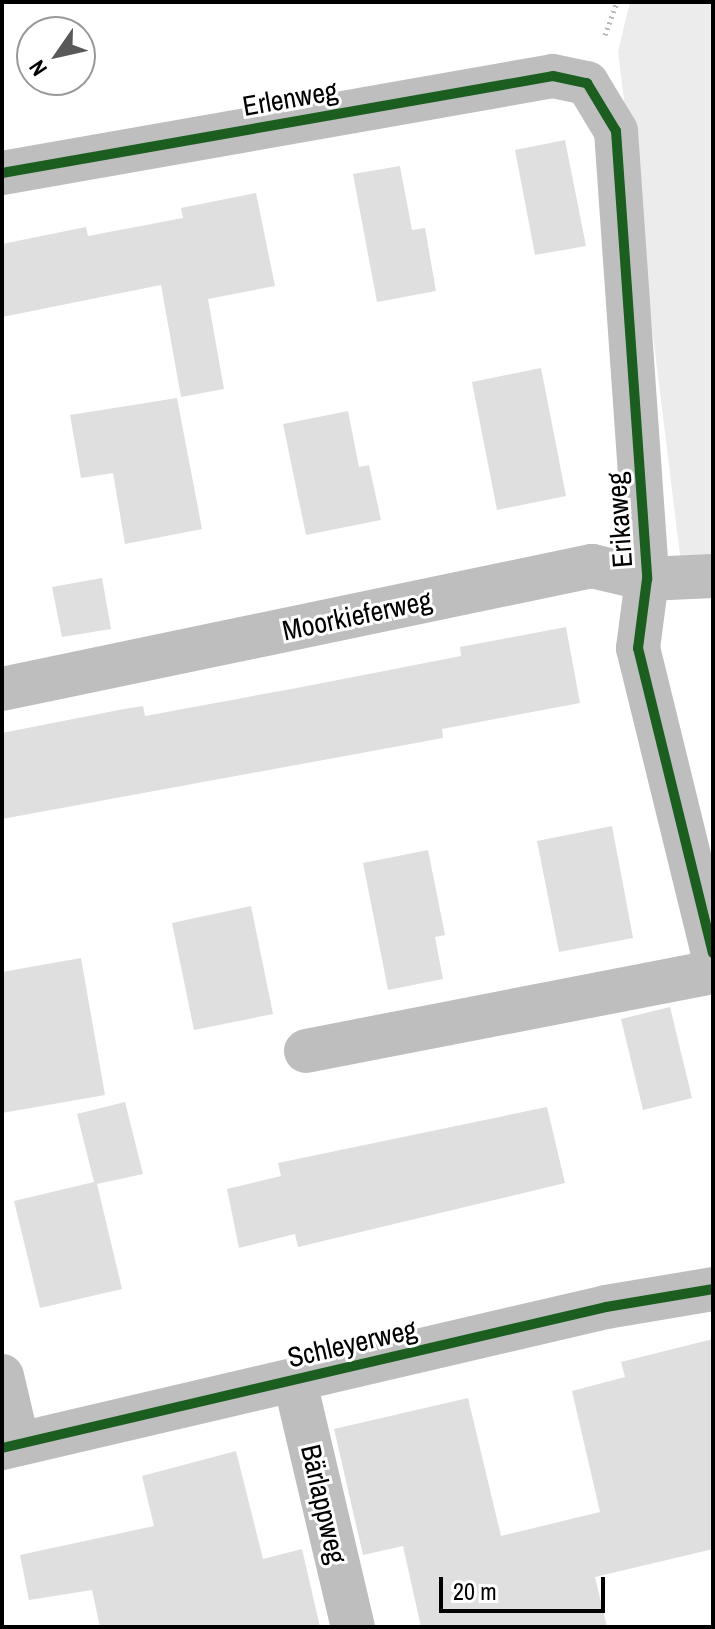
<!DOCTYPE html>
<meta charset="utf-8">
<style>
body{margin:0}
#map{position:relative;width:715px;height:1629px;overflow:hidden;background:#fff;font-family:"Archivo Narrow",sans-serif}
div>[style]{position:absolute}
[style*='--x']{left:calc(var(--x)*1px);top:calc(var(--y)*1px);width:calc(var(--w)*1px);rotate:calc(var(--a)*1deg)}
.green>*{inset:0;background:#ececec}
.building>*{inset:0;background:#dfdfdf}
.path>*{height:5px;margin-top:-2.5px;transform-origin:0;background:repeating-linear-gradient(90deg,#b9b9b9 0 2px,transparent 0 6px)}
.minor>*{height:44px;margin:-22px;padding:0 22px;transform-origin:22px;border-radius:22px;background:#bebebe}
.cycleway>*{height:10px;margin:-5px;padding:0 5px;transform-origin:5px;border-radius:5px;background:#1b5e20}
span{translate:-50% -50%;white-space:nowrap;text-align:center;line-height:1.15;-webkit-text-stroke:6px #fff;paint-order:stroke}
.street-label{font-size:28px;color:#000}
.frame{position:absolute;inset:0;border:4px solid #000;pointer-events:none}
.north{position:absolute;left:16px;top:16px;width:80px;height:80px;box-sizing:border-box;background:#fff;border:2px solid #999;border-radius:50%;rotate:236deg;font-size:22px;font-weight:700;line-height:32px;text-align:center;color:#000}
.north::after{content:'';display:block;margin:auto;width:28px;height:36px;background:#595959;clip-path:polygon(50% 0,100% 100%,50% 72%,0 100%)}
.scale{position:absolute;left:439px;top:1577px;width:166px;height:36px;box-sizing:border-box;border:4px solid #000;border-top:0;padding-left:10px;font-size:24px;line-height:28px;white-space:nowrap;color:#000;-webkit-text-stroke:6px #fff;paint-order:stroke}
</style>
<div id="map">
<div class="green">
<i style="clip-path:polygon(630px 2px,713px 2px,713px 561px,681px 563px,618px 51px)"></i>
</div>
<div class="building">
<i style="clip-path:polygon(565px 140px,586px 246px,535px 255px,515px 150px)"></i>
<i style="clip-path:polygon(400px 166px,412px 230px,425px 228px,436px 291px,377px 302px,353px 174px)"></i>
<i style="clip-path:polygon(256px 193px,275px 286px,208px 299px,224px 389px,181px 397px,161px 285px,2px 317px,2px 244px,86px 227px,88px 236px,183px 218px,181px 208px)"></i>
<i style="clip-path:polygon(541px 368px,566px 496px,497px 510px,472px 382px)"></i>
<i style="clip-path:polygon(177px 398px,202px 529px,125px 544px,113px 473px,81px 478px,70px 415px)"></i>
<i style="clip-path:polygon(348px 411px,359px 467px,369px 465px,381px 520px,306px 535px,283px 424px)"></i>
<i style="clip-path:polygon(102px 578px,111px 629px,62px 637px,52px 587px)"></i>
<i style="clip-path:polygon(566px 627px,580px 703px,442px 729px,443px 738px,2px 819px,2px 733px,124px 709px,143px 706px,145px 716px,302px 687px,461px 656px,460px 647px)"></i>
<i style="clip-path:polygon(612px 826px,633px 938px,559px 952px,537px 841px)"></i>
<i style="clip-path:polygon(428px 850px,445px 935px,435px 937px,443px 979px,388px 990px,363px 863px)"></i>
<i style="clip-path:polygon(251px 906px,273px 1014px,194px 1030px,172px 923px)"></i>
<i style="clip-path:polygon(81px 958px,105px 1095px,2px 1113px,2px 972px)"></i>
<i style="clip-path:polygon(670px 1007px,692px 1098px,643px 1110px,621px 1019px)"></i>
<i style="clip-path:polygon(125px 1102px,143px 1174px,97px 1184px,122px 1289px,40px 1308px,14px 1201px,94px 1182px,77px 1114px)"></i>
<i style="clip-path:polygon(547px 1107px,565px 1183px,298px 1247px,295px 1234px,239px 1248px,227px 1189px,281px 1176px,278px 1163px)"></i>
<i style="clip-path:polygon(713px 1339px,713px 1549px,595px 1577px,607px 1627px,421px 1627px,403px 1546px,363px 1555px,334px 1429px,468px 1398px,501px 1536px,600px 1512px,572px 1391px,625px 1377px,621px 1362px)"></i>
<i style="clip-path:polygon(236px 1451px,263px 1559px,302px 1549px,320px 1627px,100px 1627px,92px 1590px,29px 1600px,20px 1555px,154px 1526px,142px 1476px)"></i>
</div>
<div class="path">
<i style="--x:605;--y:35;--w:35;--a:-70"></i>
</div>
<div class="minor">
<i style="--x:2;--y:173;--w:559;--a:-9.98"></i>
<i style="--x:553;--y:76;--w:35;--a:12"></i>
<i style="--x:587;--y:83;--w:56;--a:58.9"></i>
<i style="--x:616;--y:131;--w:449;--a:86"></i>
<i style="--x:647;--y:579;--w:70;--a:97.4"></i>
<i style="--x:638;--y:648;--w:314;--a:76.2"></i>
<i style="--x:2;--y:689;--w:603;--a:-11.78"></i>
<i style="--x:592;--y:566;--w:57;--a:13.3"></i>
<i style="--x:647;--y:579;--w:66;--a:-2.6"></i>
<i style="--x:306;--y:1051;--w:415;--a:-11"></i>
<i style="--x:2;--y:1376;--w:70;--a:76.8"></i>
<i style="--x:295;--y:1382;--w:252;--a:76.7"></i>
<i style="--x:2;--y:1448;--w:620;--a:-13.14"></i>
<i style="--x:606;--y:1307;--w:109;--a:-9.5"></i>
</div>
<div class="cycleway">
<i style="--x:2;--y:173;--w:559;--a:-9.98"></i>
<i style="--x:553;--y:76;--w:35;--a:12"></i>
<i style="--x:587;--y:83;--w:56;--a:58.9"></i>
<i style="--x:616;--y:131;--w:449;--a:86"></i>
<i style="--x:647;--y:579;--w:70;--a:97.4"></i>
<i style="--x:638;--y:648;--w:314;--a:76.2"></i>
<i style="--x:2;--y:1448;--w:620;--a:-13.14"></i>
<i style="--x:606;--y:1307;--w:109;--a:-9.5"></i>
</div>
<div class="street-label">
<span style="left:290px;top:98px;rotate:-10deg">Erlenweg</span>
<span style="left:619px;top:520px;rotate:-94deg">Erikaweg</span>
<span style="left:357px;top:615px;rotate:-12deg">Moorkieferweg</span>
<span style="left:352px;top:1343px;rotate:-13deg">Schleyerweg</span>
<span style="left:324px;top:1504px;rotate:77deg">Bärlappweg</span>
</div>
<div class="frame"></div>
<div class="north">N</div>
<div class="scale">20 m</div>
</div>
